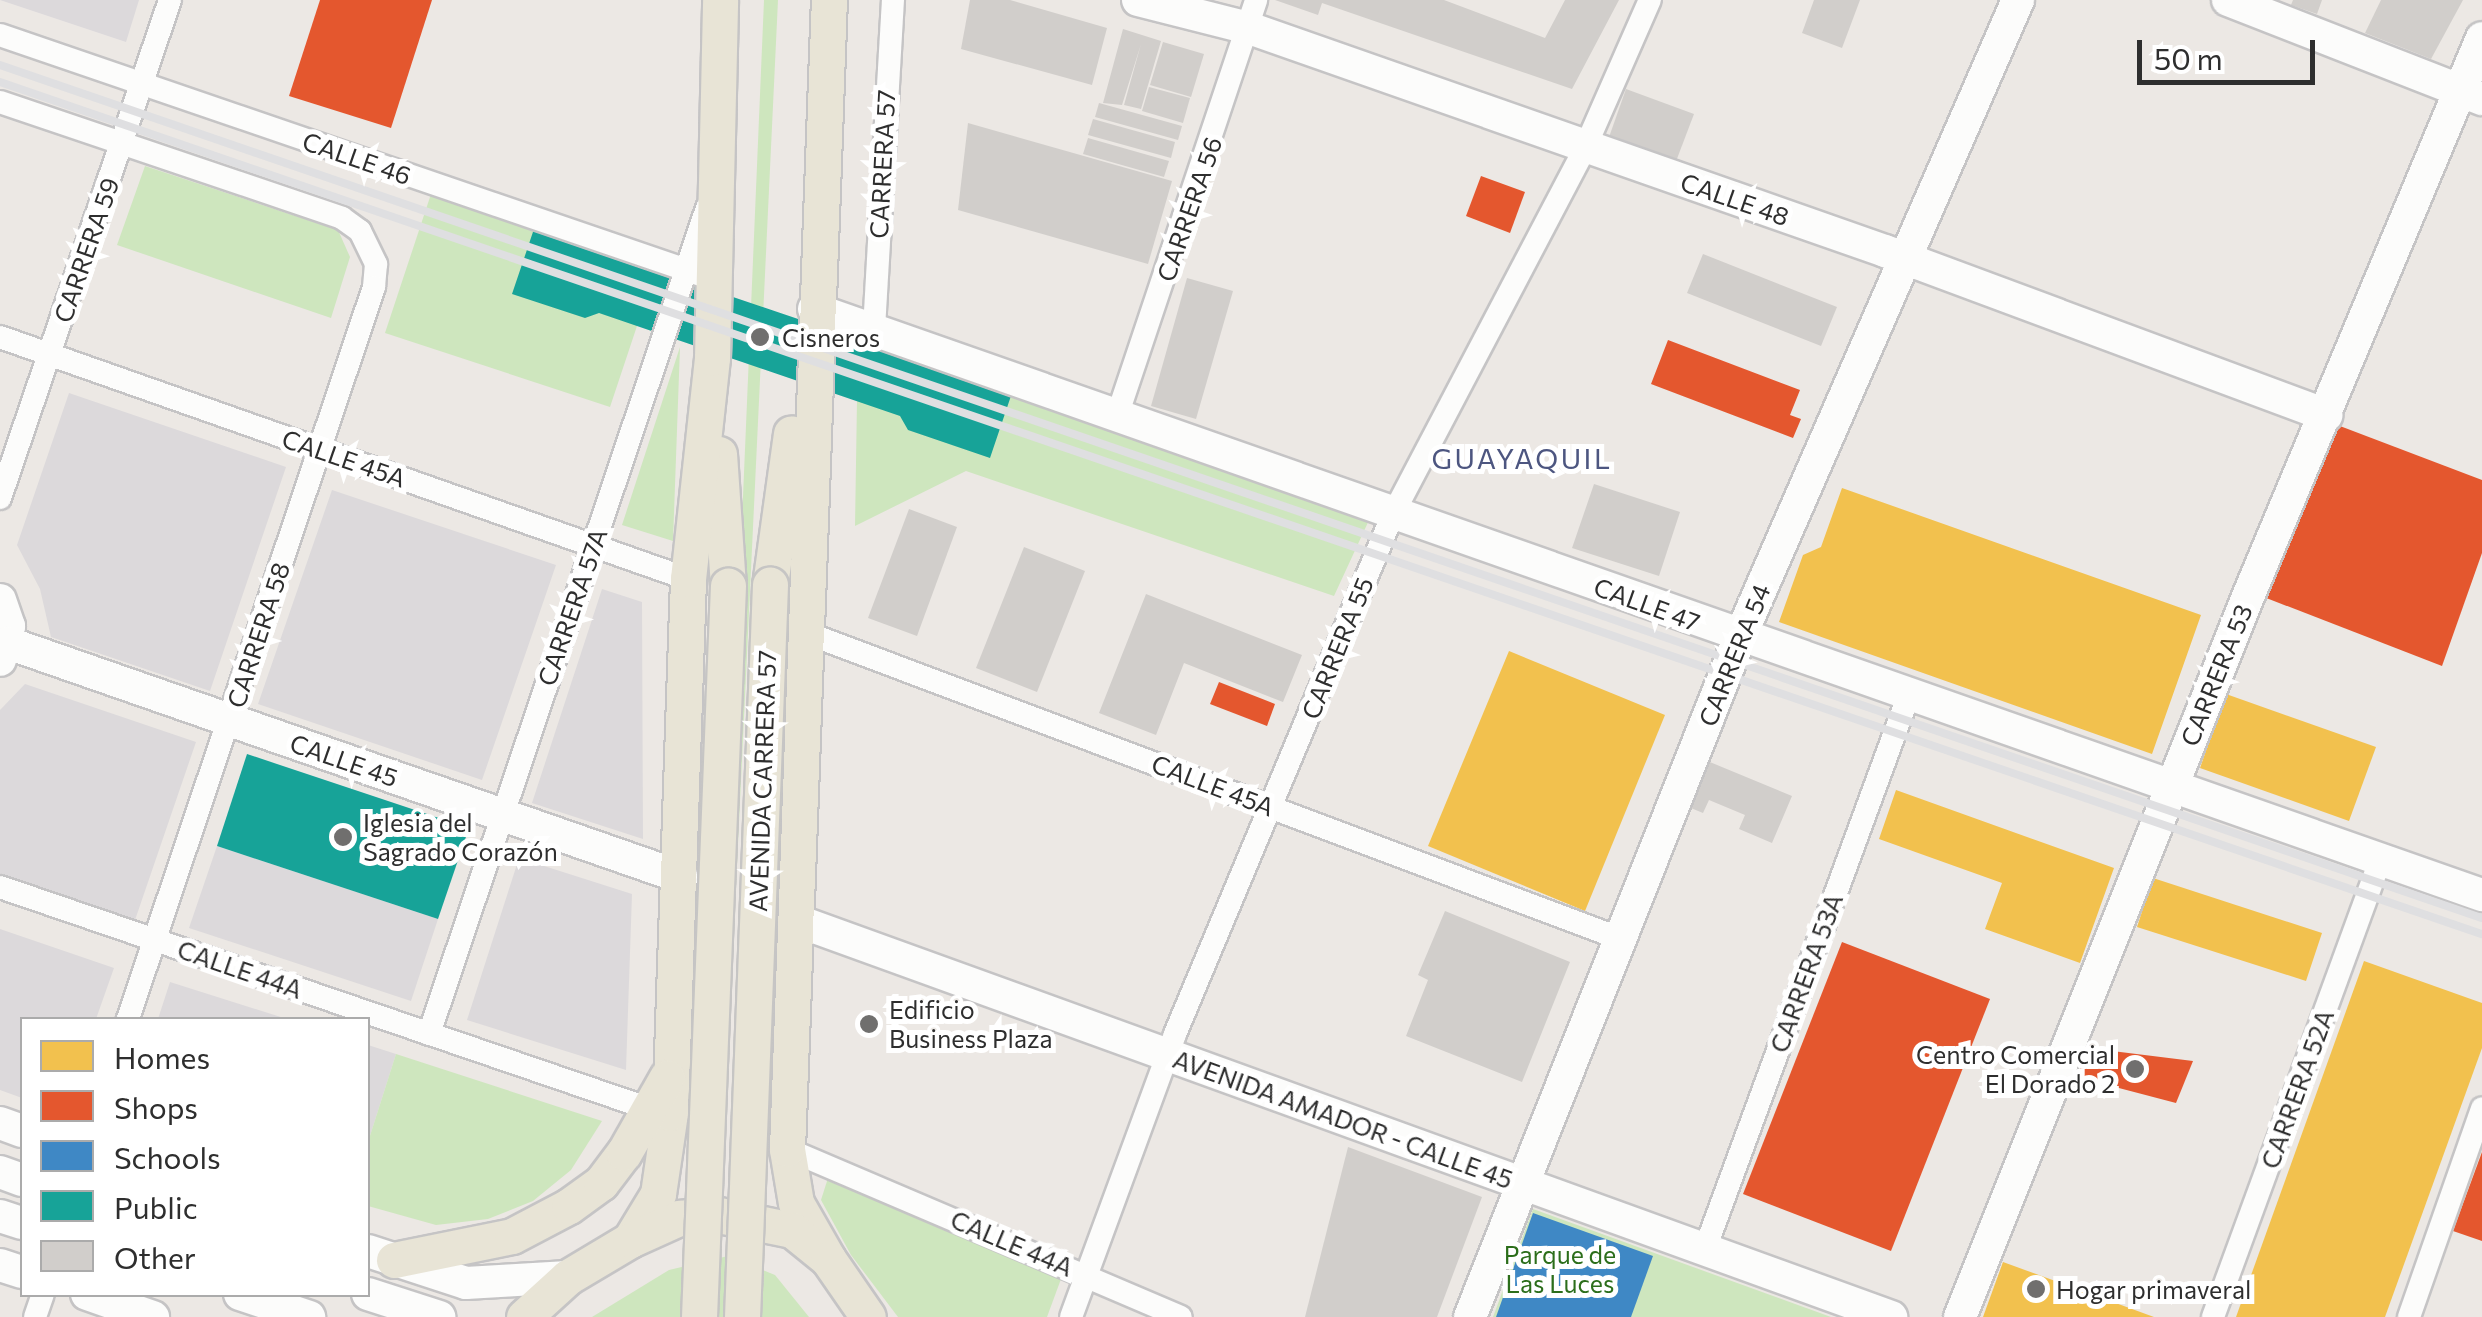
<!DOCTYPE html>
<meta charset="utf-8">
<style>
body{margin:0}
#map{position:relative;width:2482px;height:1317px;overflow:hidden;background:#ece8e4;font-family:Commissioner,sans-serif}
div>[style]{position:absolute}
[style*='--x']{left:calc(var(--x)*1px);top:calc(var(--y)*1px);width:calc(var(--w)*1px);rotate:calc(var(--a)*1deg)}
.industrial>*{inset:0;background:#dcd9db}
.green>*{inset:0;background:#cee6be}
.homes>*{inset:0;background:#f2c14e}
.shops>*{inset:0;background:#e4572e}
.schools>*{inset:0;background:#3f88c5}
.public>*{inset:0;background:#17a398}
.building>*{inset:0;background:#d1cecb}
.roads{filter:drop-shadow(2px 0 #c5c4c5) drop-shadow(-2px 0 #c5c4c5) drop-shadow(0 2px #c5c4c5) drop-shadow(0 -2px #c5c4c5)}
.street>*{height:22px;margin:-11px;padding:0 11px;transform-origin:11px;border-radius:11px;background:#fcfcfb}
.secondary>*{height:32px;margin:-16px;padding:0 16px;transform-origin:16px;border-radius:16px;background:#fcfcfb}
.primary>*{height:35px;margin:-17.5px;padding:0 17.5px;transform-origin:17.5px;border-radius:17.5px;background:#e8e4d6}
.rail>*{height:8px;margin:-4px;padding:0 4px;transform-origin:4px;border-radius:4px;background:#dfdfe1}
.bridges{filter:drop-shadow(2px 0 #c6c5c4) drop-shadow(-2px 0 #c6c5c4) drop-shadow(0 2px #c6c5c4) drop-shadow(0 -2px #c6c5c4)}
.primary-bridge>*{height:35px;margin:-17.5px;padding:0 17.5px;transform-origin:17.5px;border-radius:17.5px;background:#e8e4d6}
.dots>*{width:28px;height:28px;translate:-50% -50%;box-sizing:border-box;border:5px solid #fff;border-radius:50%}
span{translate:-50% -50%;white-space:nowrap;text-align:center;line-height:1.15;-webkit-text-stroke:10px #fff;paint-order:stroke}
.street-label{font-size:25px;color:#2e2e2e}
.poi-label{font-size:25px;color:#2e2e2e}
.left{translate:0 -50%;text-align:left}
.right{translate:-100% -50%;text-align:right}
.park-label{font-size:25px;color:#2c6e1b}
.neighbourhood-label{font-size:28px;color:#4d5680;letter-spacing:2.5px}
.legend{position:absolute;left:20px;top:1017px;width:350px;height:280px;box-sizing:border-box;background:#fff;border:2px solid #ababab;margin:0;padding:12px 18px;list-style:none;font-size:30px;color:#2e2e2e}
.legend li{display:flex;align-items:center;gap:20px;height:50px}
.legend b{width:50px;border:2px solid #ababab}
.scale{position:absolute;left:2137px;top:40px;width:178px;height:45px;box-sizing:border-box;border:5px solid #2e2e2e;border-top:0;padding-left:12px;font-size:30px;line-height:35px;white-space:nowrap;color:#2e2e2e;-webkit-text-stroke:8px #fff;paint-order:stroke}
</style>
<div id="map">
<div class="industrial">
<i style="clip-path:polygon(0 0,139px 0,126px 42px)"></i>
<i style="clip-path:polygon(69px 393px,286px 467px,210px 691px,51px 637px,40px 589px,17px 545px)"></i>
<i style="clip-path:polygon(332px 490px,556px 565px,482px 780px,258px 704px)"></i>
<i style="clip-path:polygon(602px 589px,642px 602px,643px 839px,532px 803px)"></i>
<i style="clip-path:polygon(25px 684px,196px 742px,134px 923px,0 878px,0 710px)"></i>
<i style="clip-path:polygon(217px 846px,438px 919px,411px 1001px,189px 928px)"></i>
<i style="clip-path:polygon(519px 858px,632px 894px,626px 1070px,467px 1020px)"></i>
<i style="clip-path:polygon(0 929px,114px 968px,96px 1019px,22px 1019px,22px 1098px,0 1090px)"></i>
<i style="clip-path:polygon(170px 982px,287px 1019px,158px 1019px)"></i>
<i style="clip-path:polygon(368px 1045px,396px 1054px,368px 1142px)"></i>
</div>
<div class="green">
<i style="clip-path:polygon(764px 0,778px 0,723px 1160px,715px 1159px)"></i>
<i style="clip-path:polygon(145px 166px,338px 230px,350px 257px,331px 318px,117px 245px)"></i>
<i style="clip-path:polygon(432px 191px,657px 266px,610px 407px,385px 333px)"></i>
<i style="clip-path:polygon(858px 337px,1370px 518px,1334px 596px,966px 471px,855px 526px)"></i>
<i style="clip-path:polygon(680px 347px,673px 541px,622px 525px)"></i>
<i style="clip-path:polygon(396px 1054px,602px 1121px,571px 1170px,533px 1201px,488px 1219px,436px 1225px,368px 1206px,368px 1142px)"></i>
<i style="clip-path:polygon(828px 1178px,1061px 1279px,1047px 1317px,898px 1317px,851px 1255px,821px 1200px)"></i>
<i style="clip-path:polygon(1533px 1209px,1831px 1317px,1493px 1317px)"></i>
<i style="clip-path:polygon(728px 1256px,775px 1275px,809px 1317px,592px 1317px,669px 1270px)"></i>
</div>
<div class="homes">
<i style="clip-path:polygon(1842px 488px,2201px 615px,2152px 754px,1779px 622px,1803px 555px,1821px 547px)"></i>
<i style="clip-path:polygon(1509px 651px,1665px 715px,1585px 911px,1428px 846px)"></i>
<i style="clip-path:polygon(2226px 694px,2376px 747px,2349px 821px,2200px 768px)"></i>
<i style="clip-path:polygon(1896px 790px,2114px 868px,2080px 963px,1985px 929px,2002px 883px,1879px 839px)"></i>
<i style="clip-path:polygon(2153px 878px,2322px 933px,2306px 981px,2137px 927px)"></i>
<i style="clip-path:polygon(2364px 961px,2482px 1003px,2482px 1048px,2385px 1317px,2236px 1317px)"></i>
<i style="clip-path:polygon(2003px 1262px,2154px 1317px,1983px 1317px)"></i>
</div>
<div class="shops">
<i style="clip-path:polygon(320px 0,432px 0,391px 128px,289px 96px)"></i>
<i style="clip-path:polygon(1481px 176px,1525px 192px,1510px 233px,1466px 216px)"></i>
<i style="clip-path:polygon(1668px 340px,1800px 390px,1790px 415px,1801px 419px,1793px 438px,1651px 384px)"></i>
<i style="clip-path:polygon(2332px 423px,2482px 480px,2482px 553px,2442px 666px,2256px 594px)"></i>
<i style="clip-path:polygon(1219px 682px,1275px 704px,1267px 726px,1210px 704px)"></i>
<i style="clip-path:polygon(1842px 942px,1990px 999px,1891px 1251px,1743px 1194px)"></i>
<i style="clip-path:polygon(2088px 1048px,2193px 1061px,2176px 1103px,2077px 1077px)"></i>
<i style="clip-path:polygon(2482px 1152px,2482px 1241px,2453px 1231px)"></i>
</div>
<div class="schools">
<i style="clip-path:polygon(1533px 1213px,1653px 1256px,1631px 1317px,1496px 1317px)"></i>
</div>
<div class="public">
<i style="clip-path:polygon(536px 223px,615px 257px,919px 360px,1015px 384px,990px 458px,908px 430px,900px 416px,599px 313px,585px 318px,512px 294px)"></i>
<i style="clip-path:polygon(247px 754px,469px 828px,438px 919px,217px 846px)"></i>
</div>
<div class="building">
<i style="clip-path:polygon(970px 0,1010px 0,1107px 28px,1092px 85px,961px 49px)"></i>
<i style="clip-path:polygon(1275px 0,1444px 0,1545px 38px,1565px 0,1619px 0,1572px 89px,1322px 3px,1318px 15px)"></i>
<i style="clip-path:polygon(1814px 0,1860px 0,1842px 48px,1802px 33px)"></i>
<i style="clip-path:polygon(2293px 0,2322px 0,2317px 14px,2291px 5px)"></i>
<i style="clip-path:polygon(2381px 0,2463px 0,2431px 59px,2365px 33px)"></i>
<i style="clip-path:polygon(1123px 29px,1161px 41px,1141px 109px,1124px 105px,1141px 44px,1122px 105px,1103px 103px)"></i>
<i style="clip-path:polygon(1163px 42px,1204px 54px,1191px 97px,1150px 85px)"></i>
<i style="clip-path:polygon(1149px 87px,1190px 98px,1183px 123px,1142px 111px)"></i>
<i style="clip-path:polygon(1626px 89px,1694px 114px,1675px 164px,1608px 140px)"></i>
<i style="clip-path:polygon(1099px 103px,1182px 126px,1178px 140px,1095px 117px)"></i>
<i style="clip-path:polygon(1093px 119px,1175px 142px,1171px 158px,1088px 135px)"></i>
<i style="clip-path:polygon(968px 123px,1172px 181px,1148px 264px,958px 210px)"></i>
<i style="clip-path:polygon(1088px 138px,1169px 161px,1164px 177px,1083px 154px)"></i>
<i style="clip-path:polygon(1703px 254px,1837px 307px,1821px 346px,1687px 293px)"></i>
<i style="clip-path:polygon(1187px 278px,1233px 291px,1196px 419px,1151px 406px)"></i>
<i style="clip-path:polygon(1594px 484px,1680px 512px,1659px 576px,1572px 548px)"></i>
<i style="clip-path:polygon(909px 509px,957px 527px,917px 636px,868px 618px)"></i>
<i style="clip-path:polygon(1024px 547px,1085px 571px,1037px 692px,976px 668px)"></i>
<i style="clip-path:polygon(1146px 594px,1302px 655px,1283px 702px,1184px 663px,1156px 735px,1099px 713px)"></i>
<i style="clip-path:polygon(1705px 760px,1792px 796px,1772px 843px,1739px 829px,1745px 815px,1709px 800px,1703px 813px,1686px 806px)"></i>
<i style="clip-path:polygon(1445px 911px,1570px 962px,1522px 1082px,1406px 1036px,1428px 980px,1418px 975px)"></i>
<i style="clip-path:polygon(1348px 1147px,1482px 1197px,1437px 1317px,1305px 1317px)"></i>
</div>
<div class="roads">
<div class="street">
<i style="--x:0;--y:35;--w:741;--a:18.9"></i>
<i style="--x:0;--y:102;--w:361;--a:18.7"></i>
<i style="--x:342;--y:218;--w:22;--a:36"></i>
<i style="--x:360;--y:231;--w:37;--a:64"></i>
<i style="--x:376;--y:264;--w:23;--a:95"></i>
<i style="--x:374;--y:287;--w:772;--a:108.58"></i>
<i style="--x:874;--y:329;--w:330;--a:-86.7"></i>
<i style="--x:0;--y:337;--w:729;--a:19.38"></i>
<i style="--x:1117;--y:416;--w:439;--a:-71.5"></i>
<i style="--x:0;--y:498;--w:526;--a:-71.15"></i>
<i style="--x:804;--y:632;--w:873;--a:20.59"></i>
<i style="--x:0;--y:887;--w:687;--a:18.86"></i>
<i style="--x:429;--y:1034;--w:872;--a:-71.4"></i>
<i style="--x:787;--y:1149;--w:428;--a:23.1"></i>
<i style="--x:1705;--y:1249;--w:588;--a:-69.81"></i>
<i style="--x:35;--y:1317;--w:24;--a:-71"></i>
<i style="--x:1071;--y:1317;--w:302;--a:-69.8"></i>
<i style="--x:1175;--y:1034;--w:564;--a:-67.26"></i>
<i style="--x:1393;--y:514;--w:411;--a:-62.3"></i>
<i style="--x:1584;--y:150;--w:164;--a:-66.3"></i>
<i style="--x:2213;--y:1317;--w:486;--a:-69.9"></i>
<i style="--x:2409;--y:1317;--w:221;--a:-70.7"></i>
</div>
<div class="secondary">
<i style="--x:1138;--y:0;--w:114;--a:14.2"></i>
<i style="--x:1249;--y:28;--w:674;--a:19.32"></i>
<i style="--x:1885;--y:251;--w:471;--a:20.4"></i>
<i style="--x:2228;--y:0;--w:273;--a:21.3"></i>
<i style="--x:814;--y:309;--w:1768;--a:19.36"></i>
<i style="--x:0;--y:600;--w:28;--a:71"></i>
<i style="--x:9;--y:626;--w:35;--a:105"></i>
<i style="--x:8;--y:643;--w:713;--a:19.17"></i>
<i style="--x:795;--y:920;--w:1166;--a:19.91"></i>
<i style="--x:0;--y:1123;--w:23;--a:20"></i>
<i style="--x:0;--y:1172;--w:23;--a:20"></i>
<i style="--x:0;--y:1216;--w:23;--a:18"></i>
<i style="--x:368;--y:1251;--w:103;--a:18.1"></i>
<i style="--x:466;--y:1283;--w:102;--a:-3.4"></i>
<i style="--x:0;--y:1265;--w:23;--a:18"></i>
<i style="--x:87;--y:1294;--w:70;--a:19.2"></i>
<i style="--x:240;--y:1294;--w:73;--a:18.4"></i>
<i style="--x:368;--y:1294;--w:75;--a:17.9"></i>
<i style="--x:1470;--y:1317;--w:732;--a:-68.34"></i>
<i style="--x:1740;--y:637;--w:695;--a:-66.42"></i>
<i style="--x:1960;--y:1317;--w:773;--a:-68.21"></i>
<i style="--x:2247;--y:599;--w:608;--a:-67.27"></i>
</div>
<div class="primary">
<i style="--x:719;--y:454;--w:132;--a:86.1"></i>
<i style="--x:770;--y:585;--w:153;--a:-82.1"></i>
<i style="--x:630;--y:1240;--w:54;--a:-58.7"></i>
<i style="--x:658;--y:1194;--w:82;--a:-81.6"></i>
<i style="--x:670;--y:1113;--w:534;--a:-88.07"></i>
<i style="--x:688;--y:579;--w:222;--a:-83.8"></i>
<i style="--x:712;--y:358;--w:358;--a:-88.7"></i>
<i style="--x:828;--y:1259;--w:64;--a:-119.7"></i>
<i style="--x:796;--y:1203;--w:55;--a:-99.5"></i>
<i style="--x:787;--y:1149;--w:1150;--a:-87.91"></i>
<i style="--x:394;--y:1260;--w:120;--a:-11.5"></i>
<i style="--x:512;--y:1236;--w:64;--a:-27.8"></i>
<i style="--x:569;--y:1206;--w:39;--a:-36"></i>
<i style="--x:601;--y:1183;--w:38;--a:-53"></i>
<i style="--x:624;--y:1153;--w:87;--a:-60.5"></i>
<i style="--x:524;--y:1317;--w:59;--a:-42.3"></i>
<i style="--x:568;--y:1277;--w:72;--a:-30.8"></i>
<i style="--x:630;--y:1240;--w:54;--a:-24.2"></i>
<i style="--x:679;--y:1218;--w:35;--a:-7"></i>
<i style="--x:714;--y:1214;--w:80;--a:11.6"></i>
<i style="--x:792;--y:1230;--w:46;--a:38.9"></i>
<i style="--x:828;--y:1259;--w:70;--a:55.4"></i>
</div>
</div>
<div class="rail">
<i style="--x:0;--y:65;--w:2624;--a:18.97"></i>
<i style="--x:0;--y:82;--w:2624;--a:18.95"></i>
</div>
<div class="bridges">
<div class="primary-bridge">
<i style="--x:699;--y:1317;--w:732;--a:-87.73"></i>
<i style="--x:742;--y:1317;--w:733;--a:-87.81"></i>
</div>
</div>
<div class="dots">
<i style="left:760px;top:337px;background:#706f6e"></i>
<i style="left:343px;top:837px;background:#706f6e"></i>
<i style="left:869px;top:1024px;background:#706f6e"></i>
<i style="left:2135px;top:1069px;background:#706f6e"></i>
<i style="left:2036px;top:1289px;background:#706f6e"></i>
</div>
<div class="street-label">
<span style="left:357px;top:158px;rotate:19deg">CALLE 46</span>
<span style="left:882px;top:164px;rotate:-87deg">CARRERA 57</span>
<span style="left:1735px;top:199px;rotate:19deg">CALLE 48</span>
<span style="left:1189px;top:209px;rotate:-71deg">CARRERA 56</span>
<span style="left:86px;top:250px;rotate:-71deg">CARRERA 59</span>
<span style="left:344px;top:458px;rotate:19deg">CALLE 45A</span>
<span style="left:1647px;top:604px;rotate:20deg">CALLE 47</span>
<span style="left:572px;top:607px;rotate:-71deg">CARRERA 57A</span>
<span style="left:258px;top:635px;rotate:-72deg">CARRERA 58</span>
<span style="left:1337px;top:648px;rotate:-68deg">CARRERA 55</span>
<span style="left:1734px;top:655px;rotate:-68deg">CARRERA 54</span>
<span style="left:2216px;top:675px;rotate:-68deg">CARRERA 53</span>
<span style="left:344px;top:760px;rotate:19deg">CALLE 45</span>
<span style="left:762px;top:781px;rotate:-88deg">AVENIDA CARRERA 57</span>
<span style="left:1213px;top:785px;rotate:21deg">CALLE 45A</span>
<span style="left:240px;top:969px;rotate:19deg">CALLE 44A</span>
<span style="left:1806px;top:973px;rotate:-70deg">CARRERA 53A</span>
<span style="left:2297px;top:1089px;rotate:-70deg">CARRERA 52A</span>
<span style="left:1343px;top:1119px;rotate:20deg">AVENIDA AMADOR - CALLE 45</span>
<span style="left:1012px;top:1243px;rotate:23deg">CALLE 44A</span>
</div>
<div class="poi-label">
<span class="left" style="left:782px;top:337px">Cisneros</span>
<span class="left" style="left:363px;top:837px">Iglesia del<br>Sagrado Corazón</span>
<span class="left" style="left:889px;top:1024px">Edificio<br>Business Plaza</span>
<span class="right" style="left:2115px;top:1069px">Centro Comercial<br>El Dorado 2</span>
<span class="left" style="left:2056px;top:1289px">Hogar primaveral</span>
</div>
<div class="park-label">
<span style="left:1560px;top:1269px">Parque de<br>Las Luces</span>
</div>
<div class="neighbourhood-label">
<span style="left:1522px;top:458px">GUAYAQUIL</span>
</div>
<ul class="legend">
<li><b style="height:28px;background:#f2c14e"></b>Homes</li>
<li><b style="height:28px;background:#e4572e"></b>Shops</li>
<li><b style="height:28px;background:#3f88c5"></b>Schools</li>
<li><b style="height:28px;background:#17a398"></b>Public</li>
<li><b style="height:28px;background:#d1cecb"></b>Other</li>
</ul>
<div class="scale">50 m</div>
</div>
